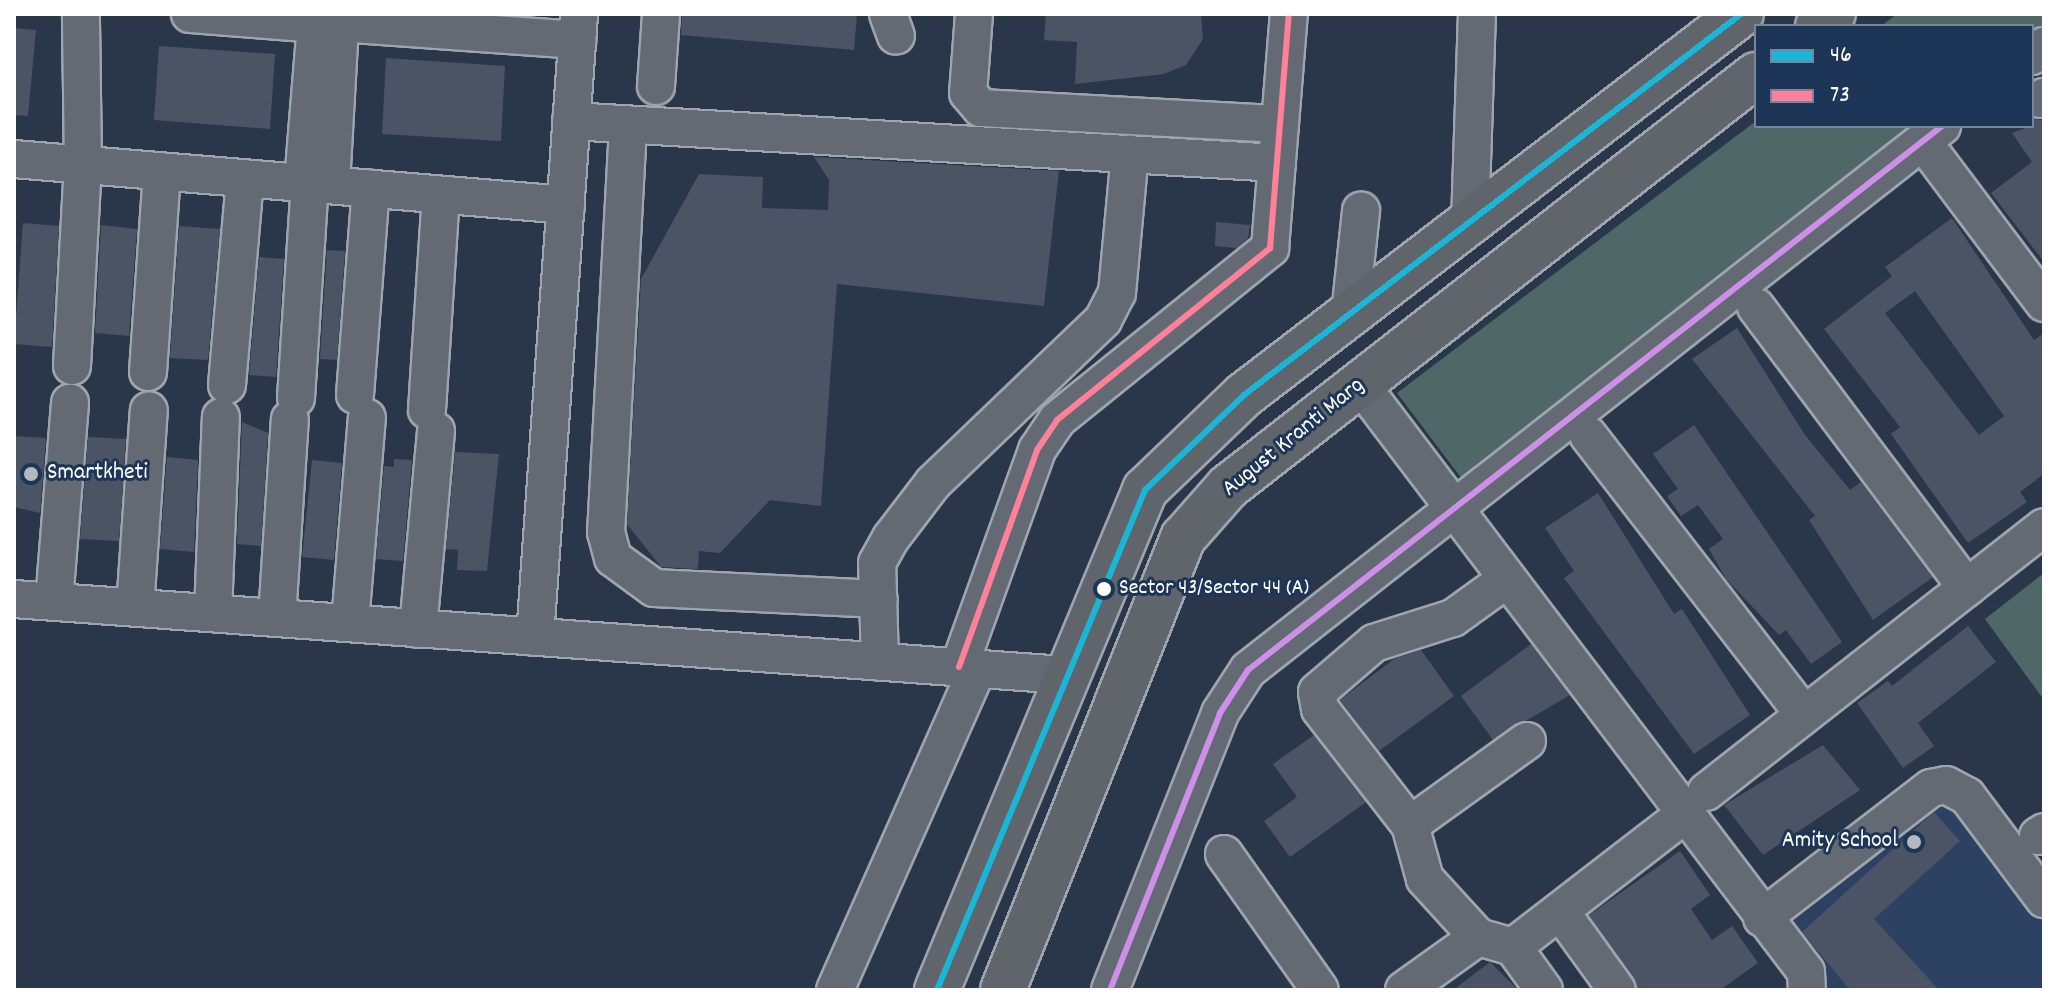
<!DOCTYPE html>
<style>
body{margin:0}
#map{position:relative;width:2058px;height:1004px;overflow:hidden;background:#2a374a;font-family:Dekko,sans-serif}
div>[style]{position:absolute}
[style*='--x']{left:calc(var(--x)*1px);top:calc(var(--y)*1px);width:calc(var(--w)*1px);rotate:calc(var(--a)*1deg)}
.built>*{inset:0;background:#2d4263}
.green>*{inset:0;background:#4f6767}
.building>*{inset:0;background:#4a5464}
.roads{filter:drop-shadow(2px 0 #9fa5ae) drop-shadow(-2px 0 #9fa5ae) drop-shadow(0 2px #9fa5ae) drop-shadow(0 -2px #9fa5ae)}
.minor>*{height:36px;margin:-18px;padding:0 18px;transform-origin:18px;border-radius:18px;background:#636a74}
.major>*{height:44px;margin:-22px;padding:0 22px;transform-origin:22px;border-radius:22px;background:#5f656b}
.bus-1>*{height:6px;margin:-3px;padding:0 3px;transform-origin:3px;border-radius:3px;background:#1ab6d8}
.bus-2>*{height:6px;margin:-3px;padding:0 3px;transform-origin:3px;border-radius:3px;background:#ff8098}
.bus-3>*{height:6px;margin:-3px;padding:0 3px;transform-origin:3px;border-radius:3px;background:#ce8fe9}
.dots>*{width:22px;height:22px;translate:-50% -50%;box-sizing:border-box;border:4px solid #1d3557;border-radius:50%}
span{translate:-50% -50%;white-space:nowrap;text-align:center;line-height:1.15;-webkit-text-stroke:6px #1d3557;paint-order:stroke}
.bus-label{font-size:22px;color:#fff}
.left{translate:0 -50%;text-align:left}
.street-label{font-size:24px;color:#fff}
.poi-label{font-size:24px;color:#fff}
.right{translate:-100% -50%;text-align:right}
.frame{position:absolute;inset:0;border:16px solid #fff;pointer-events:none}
.legend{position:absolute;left:1754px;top:24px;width:280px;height:104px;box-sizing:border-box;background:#1d3557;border:2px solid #77869a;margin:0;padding:10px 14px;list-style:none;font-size:24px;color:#fff}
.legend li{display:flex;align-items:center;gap:16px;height:40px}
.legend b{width:40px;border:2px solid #77869a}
</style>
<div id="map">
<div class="built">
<i style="clip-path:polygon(1936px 770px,2044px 916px,2044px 990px,1795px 990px,1743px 913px)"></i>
</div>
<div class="green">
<i style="clip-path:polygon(1897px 14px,2044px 14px,2044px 25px,2032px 35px,2032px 26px,1881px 26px)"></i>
<i style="clip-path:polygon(1756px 121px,1915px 126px,1462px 479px,1397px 393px)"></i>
<i style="clip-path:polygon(2044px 573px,2044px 700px,1985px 619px)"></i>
</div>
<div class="building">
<i style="clip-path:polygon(682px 14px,857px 14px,854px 50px,681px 35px)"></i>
<i style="clip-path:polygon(1046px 14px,1201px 14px,1203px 39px,1186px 65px,1164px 74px,1075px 84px,1077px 42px,1044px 40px)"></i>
<i style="clip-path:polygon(14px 28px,36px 30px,28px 116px,14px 115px)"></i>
<i style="clip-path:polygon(159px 46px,275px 54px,270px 129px,154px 120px)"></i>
<i style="clip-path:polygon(386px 58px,505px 66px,501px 141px,382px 134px)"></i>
<i style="clip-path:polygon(2032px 119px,2044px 120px,2044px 262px,1991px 193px,2032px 162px,2012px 133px,2032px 126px)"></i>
<i style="clip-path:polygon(814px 157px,1059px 171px,1044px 306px,837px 284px,821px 506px,770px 500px,720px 553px,699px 551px,698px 569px,661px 567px,627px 524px,641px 279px,699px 174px,763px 177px,762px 208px,828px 210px,829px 180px)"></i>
<i style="clip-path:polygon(evenodd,1952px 218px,2034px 340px,2044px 333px,2044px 474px,2020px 492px,2027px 502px,1968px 543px,1891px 434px,1900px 427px,1824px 329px,1892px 276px,1885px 267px,1952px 218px,1915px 291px,2004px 416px,1979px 435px,1885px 313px,1915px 291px)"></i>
<i style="clip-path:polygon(1216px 222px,1250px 225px,1248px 238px,1237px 248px,1215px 246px)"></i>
<i style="clip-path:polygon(23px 223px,59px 226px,52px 347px,14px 344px)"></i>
<i style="clip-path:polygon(101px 225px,137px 229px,129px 336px,95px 333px)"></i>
<i style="clip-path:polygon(179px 226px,220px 229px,208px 360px,170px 358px)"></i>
<i style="clip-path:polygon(327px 250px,345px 251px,337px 360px,320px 359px)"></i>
<i style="clip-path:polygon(259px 257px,284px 259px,276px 377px,249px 375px)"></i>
<i style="clip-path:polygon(1737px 328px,1805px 435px,1850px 490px,1861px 482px,1933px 577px,1873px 620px,1809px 520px,1815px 516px,1692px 359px)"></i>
<i style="clip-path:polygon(242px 422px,268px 433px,261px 546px,237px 544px)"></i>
<i style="clip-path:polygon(1694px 425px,1842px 642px,1811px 664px,1786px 630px,1779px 635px,1726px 579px,1709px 549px,1723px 539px,1698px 505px,1681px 516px,1667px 496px,1678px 489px,1653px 454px)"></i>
<i style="clip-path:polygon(14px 436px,46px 438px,40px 513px,14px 507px)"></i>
<i style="clip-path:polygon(88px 437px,126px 439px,119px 541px,80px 539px)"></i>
<i style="clip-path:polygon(455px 452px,499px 454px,487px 571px,457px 570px,458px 550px,446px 549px)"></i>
<i style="clip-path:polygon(167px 457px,198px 460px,194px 552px,160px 549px)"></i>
<i style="clip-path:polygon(394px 459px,412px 460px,403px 561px,376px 559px,384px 466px,394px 467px)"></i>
<i style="clip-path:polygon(312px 460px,342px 463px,334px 560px,302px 557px)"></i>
<i style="clip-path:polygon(1598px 493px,1674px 614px,1682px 609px,1750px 715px,1694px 754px,1564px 578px,1574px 571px,1545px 528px)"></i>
<i style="clip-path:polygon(1968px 626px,1996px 662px,1918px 723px,1934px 746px,1903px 768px,1857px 703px,1888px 681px,1892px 686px)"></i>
<i style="clip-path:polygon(1531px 644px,1570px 695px,1493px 740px,1461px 696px)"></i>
<i style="clip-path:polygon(1421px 650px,1454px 696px,1379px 751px,1340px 700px,1394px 659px)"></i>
<i style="clip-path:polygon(1314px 735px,1366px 802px,1290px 857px,1264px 821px,1297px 797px,1273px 764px)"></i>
<i style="clip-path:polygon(1823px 745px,1860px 790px,1763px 855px,1724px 805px)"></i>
<i style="clip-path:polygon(1934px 812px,1960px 841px,1874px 919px,1939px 990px,1850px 990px,1802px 932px)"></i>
<i style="clip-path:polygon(1680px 851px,1710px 895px,1691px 909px,1712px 940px,1732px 926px,1758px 963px,1720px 990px,1638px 990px,1589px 915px)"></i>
<i style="clip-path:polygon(1490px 962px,1518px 990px,1453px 990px)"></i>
</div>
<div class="roads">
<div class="minor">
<i style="--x:190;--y:14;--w:126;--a:4.5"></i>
<i style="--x:316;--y:24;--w:160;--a:94.7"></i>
<i style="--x:888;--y:14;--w:23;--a:70"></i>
<i style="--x:974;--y:14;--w:79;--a:94.3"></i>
<i style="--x:968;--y:93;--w:20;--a:49"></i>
<i style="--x:981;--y:108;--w:299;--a:3.1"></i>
<i style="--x:2032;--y:56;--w:16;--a:-40"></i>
<i style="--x:656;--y:86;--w:72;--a:-86"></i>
<i style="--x:2041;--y:99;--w:4;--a:-34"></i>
<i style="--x:571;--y:121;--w:707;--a:3.4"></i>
<i style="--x:628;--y:127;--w:406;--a:93.1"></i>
<i style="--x:606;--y:532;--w:27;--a:75"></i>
<i style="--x:613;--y:558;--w:51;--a:36.2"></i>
<i style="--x:654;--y:588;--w:225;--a:2.8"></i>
<i style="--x:14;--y:159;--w:554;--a:4.76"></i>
<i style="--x:1936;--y:159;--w:180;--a:53.1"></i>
<i style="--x:331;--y:185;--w:162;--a:-86.8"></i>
<i style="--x:340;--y:23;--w:238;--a:4.1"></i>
<i style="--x:1470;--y:223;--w:209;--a:-88.1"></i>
<i style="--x:1756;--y:307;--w:351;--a:53.1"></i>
<i style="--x:1350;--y:314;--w:104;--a:-83.9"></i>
<i style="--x:72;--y:366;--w:201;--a:-86.9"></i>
<i style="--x:83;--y:165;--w:151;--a:-90.8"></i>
<i style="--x:148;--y:372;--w:200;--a:-86"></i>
<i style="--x:1360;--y:384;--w:738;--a:52.82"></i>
<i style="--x:1806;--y:972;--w:18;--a:87"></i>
<i style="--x:227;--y:385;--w:207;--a:-85"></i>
<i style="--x:355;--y:395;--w:207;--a:-85.6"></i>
<i style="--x:296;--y:398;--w:214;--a:-86.3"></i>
<i style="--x:427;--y:410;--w:215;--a:-86.3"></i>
<i style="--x:1588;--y:435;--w:353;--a:52.3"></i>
<i style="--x:14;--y:599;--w:1052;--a:4.14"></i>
<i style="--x:54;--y:602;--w:200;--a:-85.4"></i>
<i style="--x:135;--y:608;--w:198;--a:-86"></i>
<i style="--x:213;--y:613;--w:196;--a:-87.7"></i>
<i style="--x:277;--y:618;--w:199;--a:-86.3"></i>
<i style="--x:350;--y:623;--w:206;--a:-85.3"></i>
<i style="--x:418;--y:629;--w:199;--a:-84.8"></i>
<i style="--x:535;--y:637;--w:625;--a:-85.96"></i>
<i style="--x:880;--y:662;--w:99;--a:-91.7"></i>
<i style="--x:877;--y:563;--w:29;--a:-61"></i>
<i style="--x:891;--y:538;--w:69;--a:-52.6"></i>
<i style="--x:933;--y:483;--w:236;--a:-43.8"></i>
<i style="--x:1103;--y:320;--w:30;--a:-63"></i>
<i style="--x:1117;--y:293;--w:140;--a:-84.7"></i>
<i style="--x:959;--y:667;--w:231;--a:-70.2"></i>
<i style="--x:1037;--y:450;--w:36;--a:-56"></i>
<i style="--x:1057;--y:420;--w:274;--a:-38.9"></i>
<i style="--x:1270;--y:248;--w:235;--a:-85.4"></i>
<i style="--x:1706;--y:792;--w:429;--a:-38.1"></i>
<i style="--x:1410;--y:825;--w:144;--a:-35.7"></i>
<i style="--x:2038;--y:836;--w:7;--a:-34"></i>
<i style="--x:1224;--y:854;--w:166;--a:54.8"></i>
<i style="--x:1560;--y:911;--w:97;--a:54.2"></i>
<i style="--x:1762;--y:918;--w:213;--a:-37.6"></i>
<i style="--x:1931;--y:788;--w:15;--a:-11"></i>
<i style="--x:1946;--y:785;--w:24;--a:28"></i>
<i style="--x:1967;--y:796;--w:129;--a:53.2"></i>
<i style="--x:1478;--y:937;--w:79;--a:-132.4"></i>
<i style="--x:1425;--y:879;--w:56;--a:-105.5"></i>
<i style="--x:1410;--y:825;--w:147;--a:-127.8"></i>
<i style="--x:1320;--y:709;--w:17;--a:-100"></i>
<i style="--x:1317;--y:692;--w:75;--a:-40.7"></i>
<i style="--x:1374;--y:643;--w:83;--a:-17.6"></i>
<i style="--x:1453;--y:618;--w:67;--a:-35.8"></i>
<i style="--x:1513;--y:947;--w:53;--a:54.2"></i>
<i style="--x:835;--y:990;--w:351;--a:-66.1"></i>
<i style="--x:1110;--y:990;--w:298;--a:-68.3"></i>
<i style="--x:1220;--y:713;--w:51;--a:-56.9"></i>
<i style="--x:1248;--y:670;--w:882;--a:-38.09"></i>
<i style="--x:1404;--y:990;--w:91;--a:-35.6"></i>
<i style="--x:1478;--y:937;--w:36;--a:16"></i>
<i style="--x:1513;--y:947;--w:216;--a:-37.7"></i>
</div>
<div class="major">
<i style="--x:1818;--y:26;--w:19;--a:-39"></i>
<i style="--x:937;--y:990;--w:542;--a:-67.41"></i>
<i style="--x:1145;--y:490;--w:137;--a:-43.8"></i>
<i style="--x:1244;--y:395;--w:626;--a:-37.47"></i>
<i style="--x:1003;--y:990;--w:487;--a:-68.3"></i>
<i style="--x:1183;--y:538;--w:68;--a:-48.6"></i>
<i style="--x:1228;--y:487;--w:670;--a:-37.97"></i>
</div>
</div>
<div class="bus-1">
<i style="--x:937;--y:990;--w:542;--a:-67.41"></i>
<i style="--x:1145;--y:490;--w:137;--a:-43.8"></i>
<i style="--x:1244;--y:395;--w:626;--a:-37.47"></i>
</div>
<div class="bus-2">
<i style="--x:959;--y:667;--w:231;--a:-70.2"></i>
<i style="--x:1037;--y:450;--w:36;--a:-56"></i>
<i style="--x:1057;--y:420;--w:274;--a:-38.9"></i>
<i style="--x:1270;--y:248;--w:235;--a:-85.4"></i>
</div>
<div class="bus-3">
<i style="--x:1110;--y:990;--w:298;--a:-68.3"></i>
<i style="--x:1220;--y:713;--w:51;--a:-56.9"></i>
<i style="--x:1248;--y:670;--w:882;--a:-38.09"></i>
</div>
<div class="dots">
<i style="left:31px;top:474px;background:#b4b9c0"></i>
<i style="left:1104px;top:589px;background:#fff"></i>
<i style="left:1914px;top:842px;background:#b4b9c0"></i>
</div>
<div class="bus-label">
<span class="left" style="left:1119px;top:589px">Sector 43/Sector 44 (A)</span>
</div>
<div class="street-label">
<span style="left:1294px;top:438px;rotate:-39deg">August Kranti Marg</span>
</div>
<div class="poi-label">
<span class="left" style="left:47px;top:474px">Smartkheti</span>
<span class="right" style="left:1898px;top:842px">Amity School</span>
</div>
<div class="frame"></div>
<ul class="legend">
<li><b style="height:10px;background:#1ab6d8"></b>46</li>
<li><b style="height:10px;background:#ff8098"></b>73</li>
</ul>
</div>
